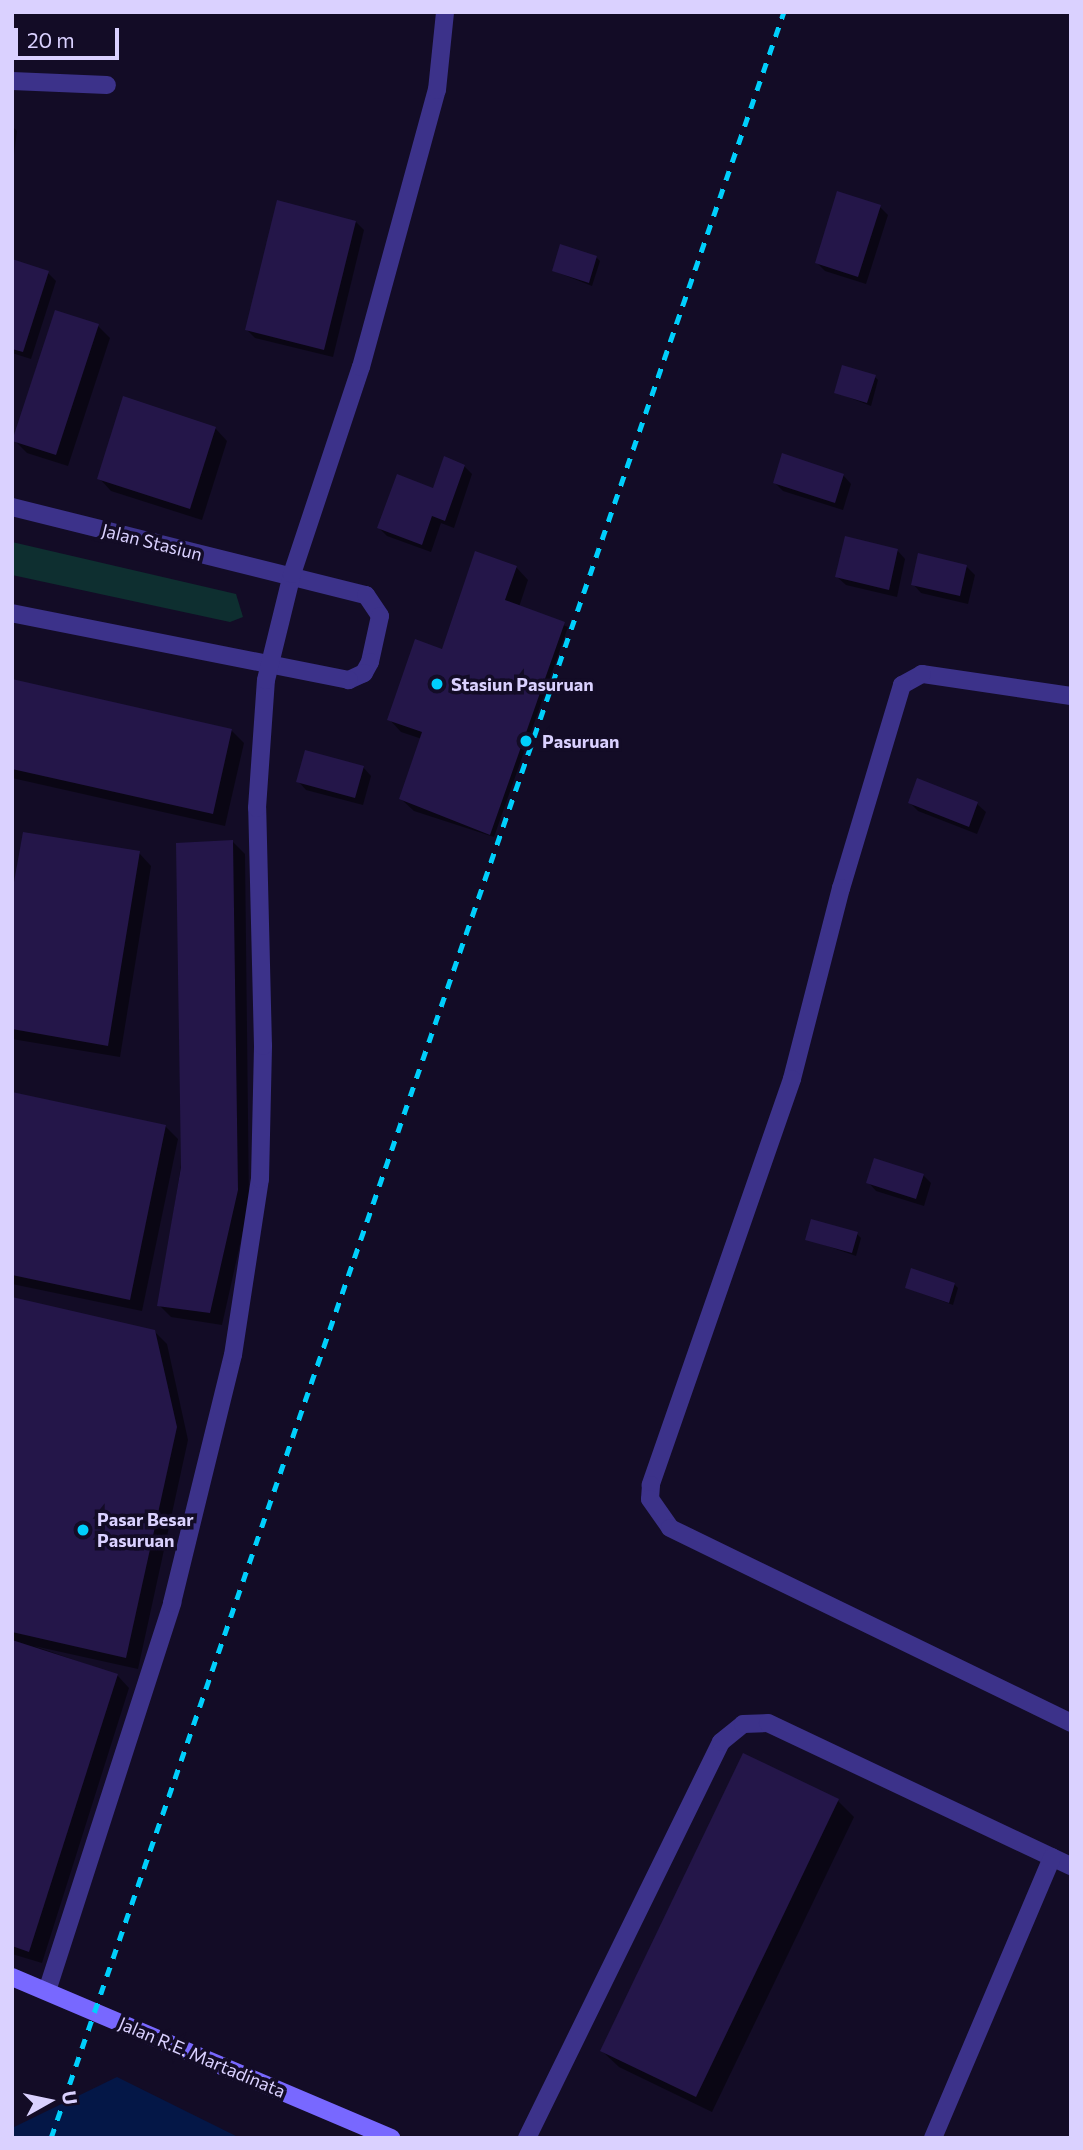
<!DOCTYPE html>
<style>
body{margin:0}
#map{position:relative;width:1083px;height:2150px;overflow:hidden;background:#130c26;font-family:Commissioner,sans-serif}
div>[style]{position:absolute}
[style*='--x']{left:calc(var(--x)*1px);top:calc(var(--y)*1px);width:calc(var(--w)*1px);rotate:calc(var(--a)*1deg)}
.green>*{inset:0;background:#0e2f30}
.water>*{inset:0;background:#041747}
.shadow>*{inset:0;background:#0007}
.building>*{inset:0;background:#241649}
.lane>*{height:18px;margin:-9px;padding:0 9px;transform-origin:9px;border-radius:9px;background:#3c328a}
.street>*{height:18px;margin:-9px;padding:0 9px;transform-origin:9px;border-radius:9px;background:#3c328a}
.secondary>*{height:18px;margin:-9px;padding:0 9px;transform-origin:9px;border-radius:9px;background:#7868ff}
.rail>*{height:5px;margin-top:-2.5px;transform-origin:0;background:repeating-linear-gradient(90deg,#00cffc 0 10px,transparent 0 19px)}
.dots>*{width:19px;height:19px;translate:-50% -50%;box-sizing:border-box;border:4px solid #130c26;border-radius:50%}
span{translate:-50% -50%;white-space:nowrap;text-align:center;line-height:1.15;-webkit-text-stroke:7px #130c26;paint-order:stroke}
.street-label{font-size:18px;color:#dad1ff}
.poi-label{font-size:18px;color:#dad1ff;font-weight:700}
.left{translate:0 -50%;text-align:left}
.frame{position:absolute;inset:0;border:14px solid #dad1ff;pointer-events:none}
.north{position:absolute;left:14px;top:2066px;width:70px;height:70px;-webkit-text-stroke:5px #130c26;paint-order:stroke;rotate:81deg;font-size:19px;font-weight:700;line-height:28px;text-align:center;color:#dad1ff}
.north::after{content:'';display:block;margin:auto;width:24px;height:32px;background:#dad1ff;clip-path:polygon(50% 0,100% 100%,50% 72%,0 100%)}
.scale{position:absolute;left:14px;top:28px;width:105px;height:32px;box-sizing:border-box;border:4px solid #dad1ff;border-top:0;padding-left:9px;font-size:21px;line-height:24px;white-space:nowrap;color:#dad1ff;-webkit-text-stroke:5px #130c26;paint-order:stroke}
</style>
<div id="map">
<div class="green">
<i style="clip-path:polygon(12px 542px,236px 594px,243px 617px,230px 622px,12px 575px)"></i>
</div>
<div class="water">
<i style="clip-path:polygon(117px 2077px,240px 2138px,12px 2138px,12px 2128px)"></i>
</div>
<div class="shadow">
<i style="clip-path:polygon(12px 126px,17px 131px,12px 170px)"></i>
<i style="clip-path:polygon(880px 207px,888px 215px,866px 284px,825px 271px,817px 263px)"></i>
<i style="clip-path:polygon(356px 222px,364px 230px,333px 357px,255px 338px,247px 330px)"></i>
<i style="clip-path:polygon(596px 257px,600px 261px,592px 286px,554px 271px)"></i>
<i style="clip-path:polygon(12px 261px,48px 273px,56px 281px,31px 359px,12px 353px)"></i>
<i style="clip-path:polygon(98px 326px,110px 338px,68px 466px,27px 453px,14px 440px)"></i>
<i style="clip-path:polygon(875px 377px,878px 380px,871px 406px,835px 392px)"></i>
<i style="clip-path:polygon(215px 428px,227px 441px,202px 520px,111px 491px,99px 478px)"></i>
<i style="clip-path:polygon(464px 466px,472px 474px,454px 528px,441px 523px,431px 552px,387px 536px,379px 528px)"></i>
<i style="clip-path:polygon(843px 475px,851px 484px,843px 510px,783px 491px,774px 482px)"></i>
<i style="clip-path:polygon(897px 550px,905px 559px,897px 597px,846px 585px,837px 577px)"></i>
<i style="clip-path:polygon(516px 567px,528px 580px,519px 607px,568px 627px,494px 837px,414px 811px,401px 799px,422px 739px,401px 732px,389px 719px)"></i>
<i style="clip-path:polygon(967px 567px,975px 575px,968px 604px,921px 593px,913px 584px)"></i>
<i style="clip-path:polygon(12px 680px,231px 730px,244px 743px,225px 826px,12px 778px)"></i>
<i style="clip-path:polygon(363px 767px,371px 776px,363px 805px,306px 790px,298px 781px)"></i>
<i style="clip-path:polygon(910px 803px,977px 804px,986px 812px,977px 834px,918px 811px)"></i>
<i style="clip-path:polygon(232px 841px,245px 854px,249px 1204px,222px 1325px,171px 1317px,159px 1305px)"></i>
<i style="clip-path:polygon(139px 853px,151px 866px,120px 1057px,12px 1039px,12px 897px)"></i>
<i style="clip-path:polygon(12px 1094px,165px 1126px,178px 1139px,142px 1311px,12px 1284px)"></i>
<i style="clip-path:polygon(923px 1175px,931px 1183px,924px 1206px,876px 1191px,868px 1182px)"></i>
<i style="clip-path:polygon(857px 1234px,861px 1238px,856px 1256px,807px 1239px)"></i>
<i style="clip-path:polygon(954px 1284px,958px 1288px,953px 1305px,907px 1288px)"></i>
<i style="clip-path:polygon(12px 1299px,154px 1331px,167px 1344px,188px 1440px,138px 1669px,34px 1646px,117px 1675px,129px 1688px,42px 1963px,12px 1954px)"></i>
<i style="clip-path:polygon(838px 1801px,854px 1817px,712px 2112px,619px 2067px,602px 2051px)"></i>
</div>
<div class="building">
<i style="clip-path:polygon(837px 191px,881px 205px,858px 277px,815px 263px)"></i>
<i style="clip-path:polygon(277px 200px,356px 221px,324px 350px,245px 330px)"></i>
<i style="clip-path:polygon(560px 244px,597px 256px,589px 283px,552px 271px)"></i>
<i style="clip-path:polygon(12px 259px,49px 271px,23px 352px,12px 349px)"></i>
<i style="clip-path:polygon(55px 310px,99px 324px,56px 455px,12px 441px)"></i>
<i style="clip-path:polygon(842px 365px,876px 375px,867px 403px,834px 393px)"></i>
<i style="clip-path:polygon(123px 396px,216px 427px,190px 509px,97px 479px)"></i>
<i style="clip-path:polygon(782px 453px,844px 474px,835px 503px,773px 483px)"></i>
<i style="clip-path:polygon(444px 456px,465px 465px,445px 521px,432px 516px,422px 545px,377px 528px,397px 474px,433px 488px)"></i>
<i style="clip-path:polygon(845px 536px,898px 549px,889px 590px,835px 577px)"></i>
<i style="clip-path:polygon(475px 551px,517px 566px,505px 600px,565px 622px,490px 835px,399px 799px,422px 732px,387px 720px,415px 639px,442px 649px)"></i>
<i style="clip-path:polygon(918px 553px,967px 565px,960px 596px,911px 585px)"></i>
<i style="clip-path:polygon(12px 679px,232px 729px,213px 814px,12px 769px)"></i>
<i style="clip-path:polygon(305px 750px,364px 766px,355px 798px,296px 782px)"></i>
<i style="clip-path:polygon(917px 778px,978px 802px,969px 827px,908px 803px)"></i>
<i style="clip-path:polygon(23px 832px,140px 851px,108px 1046px,12px 1029px,12px 893px)"></i>
<i style="clip-path:polygon(233px 840px,238px 1190px,210px 1313px,157px 1306px,181px 1167px,176px 843px)"></i>
<i style="clip-path:polygon(12px 1092px,166px 1125px,130px 1300px,12px 1275px)"></i>
<i style="clip-path:polygon(874px 1158px,924px 1174px,916px 1199px,866px 1183px)"></i>
<i style="clip-path:polygon(811px 1219px,858px 1232px,852px 1253px,805px 1240px)"></i>
<i style="clip-path:polygon(911px 1268px,955px 1283px,949px 1303px,905px 1288px)"></i>
<i style="clip-path:polygon(12px 1297px,155px 1330px,177px 1427px,126px 1658px,12px 1632px)"></i>
<i style="clip-path:polygon(12px 1640px,118px 1674px,29px 1952px,12px 1946px)"></i>
<i style="clip-path:polygon(743px 1753px,839px 1799px,696px 2097px,600px 2051px)"></i>
</div>
<div class="lane">
<i style="--x:12;--y:507;--w:365;--a:14"></i>
<i style="--x:366;--y:595;--w:25;--a:56"></i>
<i style="--x:380;--y:616;--w:47;--a:102.3"></i>
<i style="--x:370;--y:662;--w:13;--a:119"></i>
<i style="--x:364;--y:673;--w:17;--a:155"></i>
<i style="--x:349;--y:680;--w:344;--a:-168.8"></i>
<i style="--x:527;--y:2138;--w:441;--a:-63.9"></i>
<i style="--x:721;--y:1742;--w:28;--a:-39"></i>
<i style="--x:743;--y:1724;--w:25;--a:-2"></i>
<i style="--x:768;--y:1723;--w:335;--a:25.3"></i>
<i style="--x:933;--y:2138;--w:305;--a:-67"></i>
</div>
<div class="street">
<i style="--x:12;--y:81;--w:95;--a:2.4"></i>
<i style="--x:1071;--y:696;--w:151;--a:-171.6"></i>
<i style="--x:922;--y:674;--w:23;--a:151"></i>
<i style="--x:902;--y:685;--w:212;--a:106.7"></i>
<i style="--x:841;--y:888;--w:197;--a:104.4"></i>
<i style="--x:792;--y:1079;--w:430;--a:109.2"></i>
<i style="--x:651;--y:1485;--w:14;--a:94"></i>
<i style="--x:650;--y:1499;--w:35;--a:55"></i>
<i style="--x:670;--y:1528;--w:446;--a:25.9"></i>
<i style="--x:47;--y:1991;--w:408;--a:-72.1"></i>
<i style="--x:172;--y:1603;--w:255;--a:-76.2"></i>
<i style="--x:233;--y:1355;--w:178;--a:-81.3"></i>
<i style="--x:260;--y:1179;--w:133;--a:-88.7"></i>
<i style="--x:263;--y:1046;--w:238;--a:-91.4"></i>
<i style="--x:257;--y:808;--w:128;--a:-86"></i>
<i style="--x:266;--y:680;--w:109;--a:-76.2"></i>
<i style="--x:292;--y:574;--w:218;--a:-71.6"></i>
<i style="--x:361;--y:367;--w:287;--a:-74.7"></i>
<i style="--x:437;--y:90;--w:78;--a:-84.1"></i>
</div>
<div class="secondary">
<i style="--x:12;--y:1977;--w:412;--a:23"></i>
</div>
<div class="rail">
<i style="--x:51;--y:2138;--w:2249;--a:-70.98"></i>
</div>
<div class="dots">
<i style="left:437px;top:684px;background:#00cffc"></i>
<i style="left:526px;top:741px;background:#00cffc"></i>
<i style="left:83px;top:1530px;background:#00cffc"></i>
</div>
<div class="street-label">
<span style="left:152px;top:542px;rotate:14deg">Jalan Stasiun</span>
<span style="left:202px;top:2057px;rotate:23deg">Jalan R.E. Martadinata</span>
</div>
<div class="poi-label">
<span class="left" style="left:451px;top:684px">Stasiun Pasuruan</span>
<span class="left" style="left:542px;top:741px">Pasuruan</span>
<span class="left" style="left:97px;top:1530px">Pasar Besar<br>Pasuruan</span>
</div>
<div class="frame"></div>
<div class="north">U</div>
<div class="scale">20 m</div>
</div>
